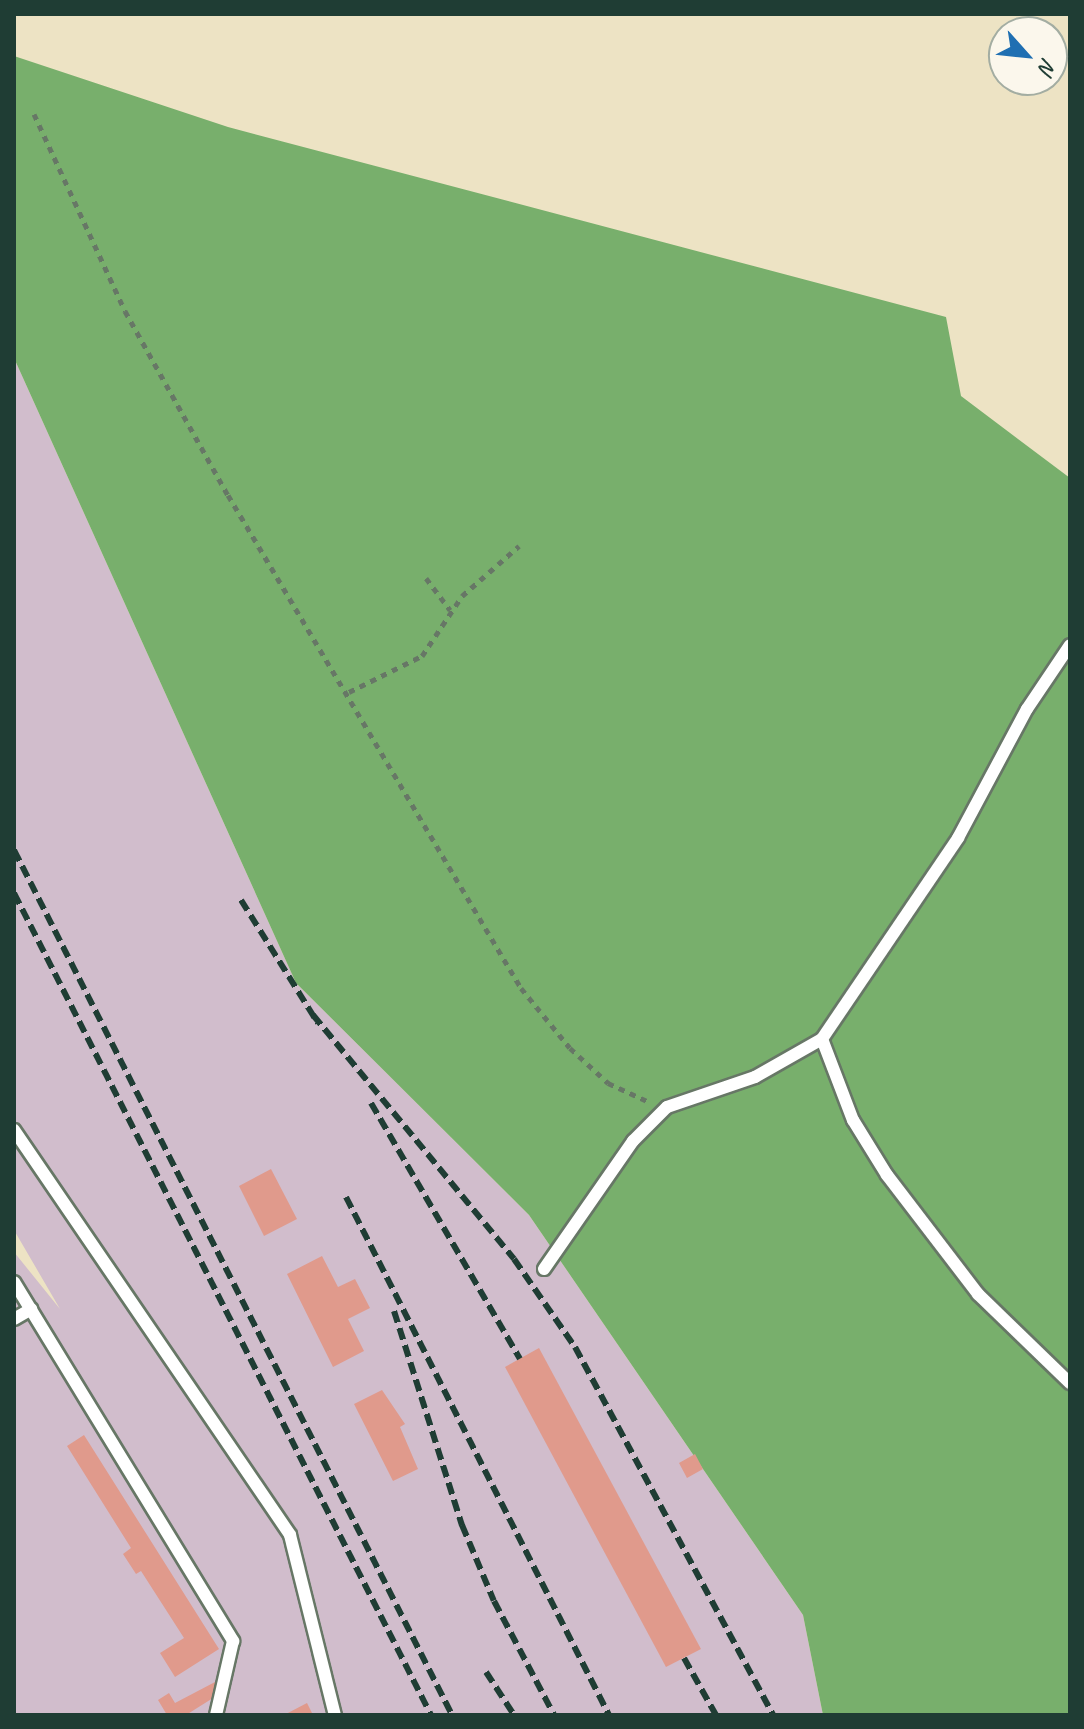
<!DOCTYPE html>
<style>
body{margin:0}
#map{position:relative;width:1084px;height:1729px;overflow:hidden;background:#ede3c4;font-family:Caveat,sans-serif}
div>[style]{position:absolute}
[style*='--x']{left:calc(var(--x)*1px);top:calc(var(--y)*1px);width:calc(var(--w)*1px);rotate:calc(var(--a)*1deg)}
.industrial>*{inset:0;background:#d1bdcc}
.forest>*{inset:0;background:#78af6c}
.building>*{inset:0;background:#e09a8c}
.path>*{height:5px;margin-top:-2.5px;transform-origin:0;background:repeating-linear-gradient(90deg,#677766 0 6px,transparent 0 12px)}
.roads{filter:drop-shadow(2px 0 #677766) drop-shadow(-2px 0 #677766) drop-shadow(0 2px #677766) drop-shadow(0 -2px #677766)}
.lane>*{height:12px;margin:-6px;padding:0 6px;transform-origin:6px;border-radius:6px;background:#fff}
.rail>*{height:6px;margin-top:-3px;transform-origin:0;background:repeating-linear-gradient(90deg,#1f3d34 0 12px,transparent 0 18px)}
span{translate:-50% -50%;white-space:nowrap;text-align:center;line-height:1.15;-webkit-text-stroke:7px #fbf7ec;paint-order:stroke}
.frame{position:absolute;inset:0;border:16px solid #1f3d34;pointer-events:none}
.north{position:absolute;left:988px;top:16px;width:80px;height:80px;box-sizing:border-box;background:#fbf7ec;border:2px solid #a3ada2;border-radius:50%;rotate:117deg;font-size:22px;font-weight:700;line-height:32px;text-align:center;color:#1f3d34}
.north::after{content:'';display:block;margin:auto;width:28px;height:36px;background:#1f6fb2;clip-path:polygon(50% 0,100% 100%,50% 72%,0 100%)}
</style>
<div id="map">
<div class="industrial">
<i style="clip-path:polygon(14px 358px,296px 983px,529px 1215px,803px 1615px,823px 1715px,14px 1715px,14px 1252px,60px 1309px,14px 1230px)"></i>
</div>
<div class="forest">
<i style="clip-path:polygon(14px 56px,228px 127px,946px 317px,961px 396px,1070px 478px,1070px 1715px,823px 1715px,803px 1615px,529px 1215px,296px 983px,14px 358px)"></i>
</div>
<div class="building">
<i style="clip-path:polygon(271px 1169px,297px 1219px,264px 1236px,239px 1186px)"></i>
<i style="clip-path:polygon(322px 1256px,338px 1287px,355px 1279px,370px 1308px,348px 1319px,364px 1351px,333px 1367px,287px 1274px)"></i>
<i style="clip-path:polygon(539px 1348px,701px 1649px,666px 1667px,505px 1367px)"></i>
<i style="clip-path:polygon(382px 1390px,405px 1424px,400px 1427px,418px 1469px,393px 1481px,354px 1404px)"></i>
<i style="clip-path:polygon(84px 1435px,219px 1649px,175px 1677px,160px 1653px,184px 1638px,141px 1571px,136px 1574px,123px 1554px,131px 1548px,67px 1446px)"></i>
<i style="clip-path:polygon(695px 1454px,703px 1469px,687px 1478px,679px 1463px)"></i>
<i style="clip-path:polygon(215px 1682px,219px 1689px,213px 1698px,186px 1715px,167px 1715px,158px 1700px,169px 1693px,175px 1703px)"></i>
<i style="clip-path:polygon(307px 1703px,313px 1715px,284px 1715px)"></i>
</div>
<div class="path">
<i style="--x:34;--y:114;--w:217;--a:65.2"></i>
<i style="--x:125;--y:311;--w:211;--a:60.8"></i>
<i style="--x:228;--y:495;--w:573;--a:59.28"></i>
<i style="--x:521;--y:988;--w:77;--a:50.8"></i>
<i style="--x:570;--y:1048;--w:52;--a:42.6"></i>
<i style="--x:608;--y:1083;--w:43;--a:24.8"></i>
<i style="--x:426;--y:578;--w:40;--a:53"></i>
<i style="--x:349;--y:692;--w:81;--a:-26.3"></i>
<i style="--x:422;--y:656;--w:72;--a:-56.3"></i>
<i style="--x:462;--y:596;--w:76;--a:-41.3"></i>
</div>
<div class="roads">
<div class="lane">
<i style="--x:822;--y:1039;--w:87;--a:69.1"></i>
<i style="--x:853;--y:1120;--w:65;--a:58.3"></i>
<i style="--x:887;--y:1175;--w:150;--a:52.6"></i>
<i style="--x:978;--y:1294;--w:128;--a:44.1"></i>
<i style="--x:14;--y:1130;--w:490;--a:55.7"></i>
<i style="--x:290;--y:1535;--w:186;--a:76"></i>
<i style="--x:544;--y:1269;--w:156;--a:-55.2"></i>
<i style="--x:633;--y:1141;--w:48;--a:-45"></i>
<i style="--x:667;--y:1107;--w:93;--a:-18.8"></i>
<i style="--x:755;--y:1077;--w:77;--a:-29.6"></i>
<i style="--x:822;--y:1039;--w:243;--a:-55.9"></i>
<i style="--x:958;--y:838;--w:146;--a:-61.9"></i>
<i style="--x:1027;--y:709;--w:77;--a:-56.1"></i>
<i style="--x:14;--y:1282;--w:421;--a:58.6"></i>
<i style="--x:233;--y:1641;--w:76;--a:102.9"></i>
<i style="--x:14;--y:1319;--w:20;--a:-30"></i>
</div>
</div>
<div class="rail">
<i style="--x:14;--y:850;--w:970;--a:63.14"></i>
<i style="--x:14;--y:893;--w:922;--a:63.1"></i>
<i style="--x:241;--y:900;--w:145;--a:58"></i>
<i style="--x:313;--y:1015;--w:316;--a:50.5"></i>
<i style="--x:514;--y:1259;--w:107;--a:55.3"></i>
<i style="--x:575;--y:1347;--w:418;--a:61.7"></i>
<i style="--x:371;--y:1103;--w:296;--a:59.8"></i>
<i style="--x:346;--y:1197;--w:581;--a:63.08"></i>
<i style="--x:394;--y:1311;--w:225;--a:72.4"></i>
<i style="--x:462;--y:1525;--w:82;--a:67.2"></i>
<i style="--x:494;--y:1601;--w:129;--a:62.2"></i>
<i style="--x:684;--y:1658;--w:65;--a:60.7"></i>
<i style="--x:486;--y:1672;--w:51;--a:56.9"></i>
</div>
<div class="frame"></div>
<div class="north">N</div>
</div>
